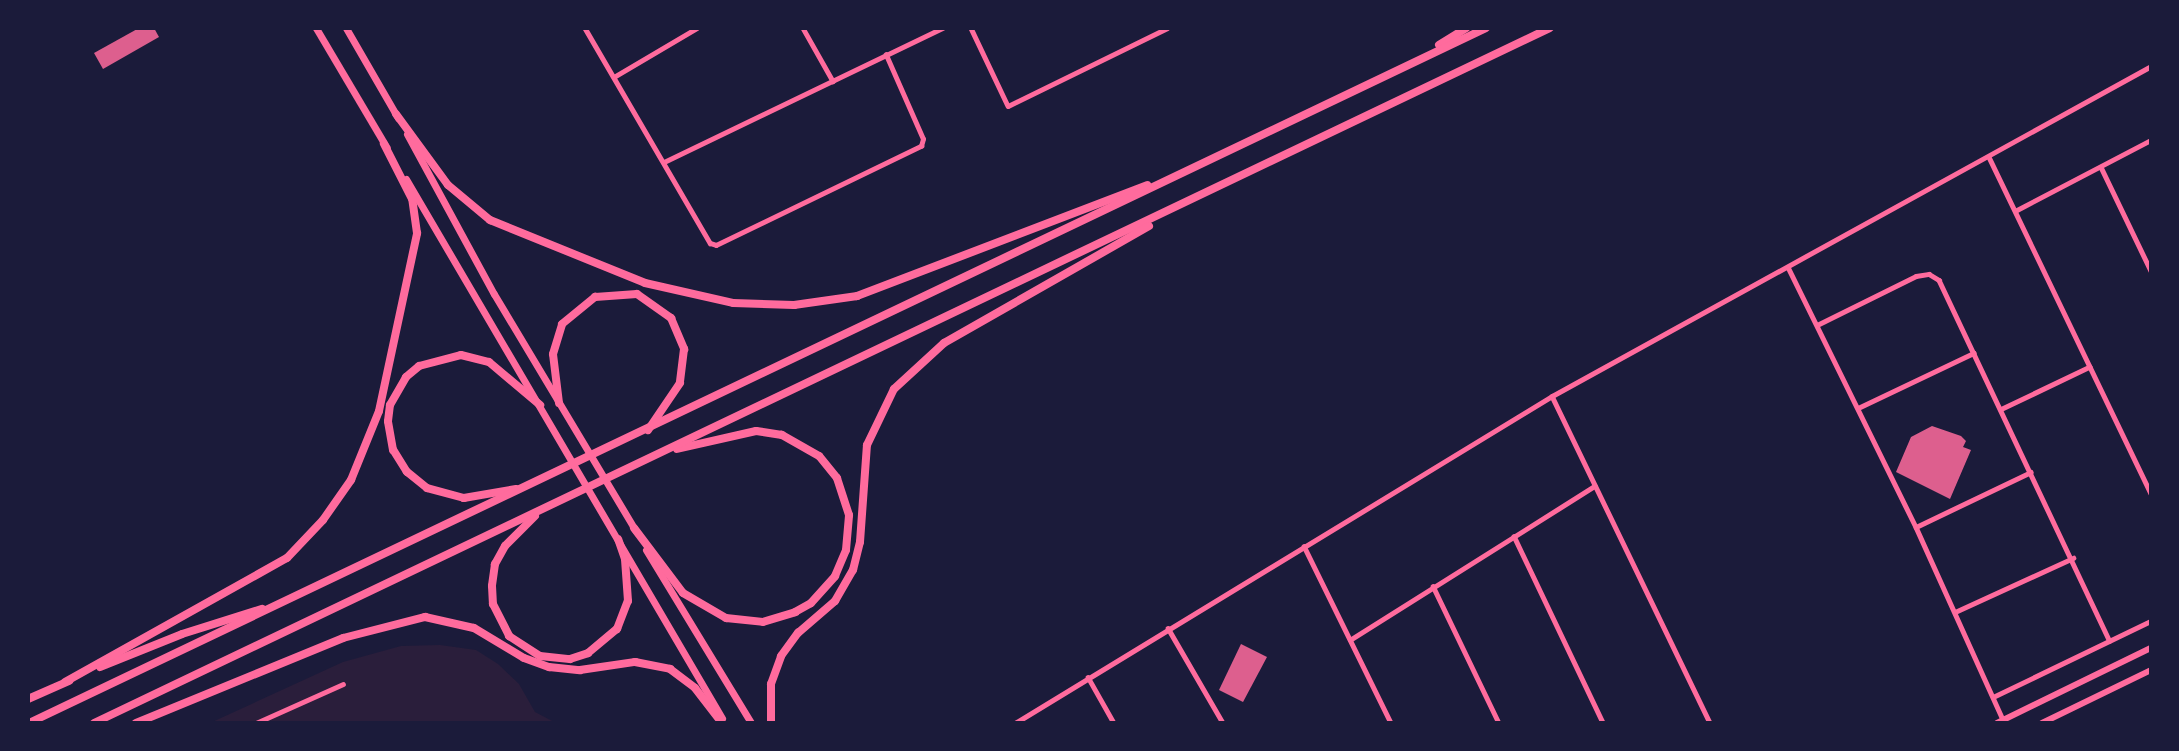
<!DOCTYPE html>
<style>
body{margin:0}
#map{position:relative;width:2179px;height:751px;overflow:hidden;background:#1b1b3a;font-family:Mulish,sans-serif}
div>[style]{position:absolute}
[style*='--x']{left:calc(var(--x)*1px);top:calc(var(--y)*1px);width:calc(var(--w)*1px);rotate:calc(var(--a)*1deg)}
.green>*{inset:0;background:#2a1e3b}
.building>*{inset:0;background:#dd5f8e}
.minor>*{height:4.5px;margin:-2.25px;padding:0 2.25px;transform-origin:2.25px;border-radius:2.25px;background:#ff6b9d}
.tertiary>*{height:5px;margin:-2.5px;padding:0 2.5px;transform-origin:2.5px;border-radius:2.5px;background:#ff6b9d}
.secondary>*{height:6px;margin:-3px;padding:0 3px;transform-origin:3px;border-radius:3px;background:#ff6b9d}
.trunk>*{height:7px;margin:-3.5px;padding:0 3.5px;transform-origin:3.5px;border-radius:3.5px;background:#ff6b9d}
.motorway>*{height:8px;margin:-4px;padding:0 4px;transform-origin:4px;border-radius:4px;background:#ff6b9d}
span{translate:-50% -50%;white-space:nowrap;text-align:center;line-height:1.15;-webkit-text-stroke:5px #1b1b3a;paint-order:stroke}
.frame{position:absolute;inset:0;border:30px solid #1b1b3a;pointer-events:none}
</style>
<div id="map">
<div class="green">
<i style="clip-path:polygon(440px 645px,476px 650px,498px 664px,519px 684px,535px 712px,556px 723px,210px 723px,343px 662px,401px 646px)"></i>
</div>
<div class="building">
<i style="clip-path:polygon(139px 28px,154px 28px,159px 37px,103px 69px,94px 53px)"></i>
<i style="clip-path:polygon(1932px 426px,1961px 436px,1966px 441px,1963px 447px,1971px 450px,1950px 499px,1896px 472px,1911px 437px)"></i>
<i style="clip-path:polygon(1241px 644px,1267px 657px,1243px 702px,1219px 690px)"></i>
</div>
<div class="minor">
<i style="--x:585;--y:28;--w:249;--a:59.8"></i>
<i style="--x:710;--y:243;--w:6;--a:18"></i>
<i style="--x:716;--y:245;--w:228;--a:-25.8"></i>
<i style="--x:921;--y:146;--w:7;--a:-74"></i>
<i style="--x:923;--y:139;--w:92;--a:-113.8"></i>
<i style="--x:803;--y:28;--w:61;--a:60.5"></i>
<i style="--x:971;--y:28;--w:86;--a:64.6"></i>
<i style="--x:1008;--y:106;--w:177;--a:-26.1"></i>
<i style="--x:614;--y:77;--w:96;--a:-30.6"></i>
<i style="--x:1989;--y:157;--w:373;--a:64.3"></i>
<i style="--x:664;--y:162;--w:309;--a:-25.7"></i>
<i style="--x:2101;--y:167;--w:115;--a:64.3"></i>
<i style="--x:2015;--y:211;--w:153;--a:-27.6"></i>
<i style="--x:1788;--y:267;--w:290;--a:63.8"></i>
<i style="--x:1916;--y:527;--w:212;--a:65.7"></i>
<i style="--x:1817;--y:325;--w:110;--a:-26.3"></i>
<i style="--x:1916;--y:276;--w:13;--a:-9"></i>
<i style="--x:1929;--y:274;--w:12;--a:31"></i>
<i style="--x:1939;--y:280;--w:399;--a:64.7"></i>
<i style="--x:1552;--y:396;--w:363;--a:64.2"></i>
<i style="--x:1858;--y:408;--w:128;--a:-25.4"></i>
<i style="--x:2001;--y:409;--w:98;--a:-25.5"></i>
<i style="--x:1916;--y:527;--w:127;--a:-25.6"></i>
<i style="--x:1514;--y:536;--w:207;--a:64.5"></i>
<i style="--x:1304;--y:546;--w:197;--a:63.8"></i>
<i style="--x:1433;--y:586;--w:152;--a:64.3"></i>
<i style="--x:1955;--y:612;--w:130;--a:-24.6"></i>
<i style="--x:1168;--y:628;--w:110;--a:59.9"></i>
<i style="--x:1350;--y:640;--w:289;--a:-32.2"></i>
<i style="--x:1088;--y:677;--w:53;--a:60.5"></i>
<i style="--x:1993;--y:697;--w:175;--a:-25.7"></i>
<i style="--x:256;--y:723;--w:95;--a:-24.1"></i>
</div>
<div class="tertiary">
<i style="--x:1015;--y:723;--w:629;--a:-31.34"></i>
<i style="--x:1552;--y:396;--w:684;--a:-28.85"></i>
</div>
<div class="secondary">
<i style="--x:1997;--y:723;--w:171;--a:-26"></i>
<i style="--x:2042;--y:723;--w:121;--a:-25.9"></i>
</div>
<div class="trunk">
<i style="--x:316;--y:28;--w:139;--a:59.4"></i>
<i style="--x:346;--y:28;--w:104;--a:60"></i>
<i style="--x:407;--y:134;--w:182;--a:61.5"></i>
<i style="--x:494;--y:294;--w:275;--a:59.1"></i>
<i style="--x:406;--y:179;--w:625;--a:59.62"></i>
<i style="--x:646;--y:550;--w:202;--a:58.7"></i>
</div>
<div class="motorway">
<i style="--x:1439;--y:45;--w:32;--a:-32"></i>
<i style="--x:396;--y:114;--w:88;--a:53.8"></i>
<i style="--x:448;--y:185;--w:55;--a:39.8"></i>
<i style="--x:490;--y:220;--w:167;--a:22.1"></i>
<i style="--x:645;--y:283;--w:90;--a:12.8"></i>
<i style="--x:733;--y:303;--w:61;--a:1.9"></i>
<i style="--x:794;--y:305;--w:64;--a:-8.1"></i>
<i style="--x:857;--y:296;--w:311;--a:-20.9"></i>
<i style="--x:559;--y:403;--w:49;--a:-97"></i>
<i style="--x:553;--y:354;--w:31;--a:-73"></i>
<i style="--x:562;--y:324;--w:43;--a:-39.3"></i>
<i style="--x:595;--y:297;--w:42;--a:-4.1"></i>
<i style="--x:637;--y:294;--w:42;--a:35.2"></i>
<i style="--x:671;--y:318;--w:34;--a:67"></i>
<i style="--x:684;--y:349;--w:34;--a:97"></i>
<i style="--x:680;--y:383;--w:57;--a:124.2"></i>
<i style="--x:516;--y:489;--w:53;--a:170.2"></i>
<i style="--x:464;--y:498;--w:38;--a:-165"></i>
<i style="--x:427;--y:488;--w:26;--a:-141"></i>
<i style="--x:407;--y:472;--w:26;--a:-122"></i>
<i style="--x:393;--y:450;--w:29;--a:-100"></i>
<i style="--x:388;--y:421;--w:16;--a:-83"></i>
<i style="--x:390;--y:405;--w:32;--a:-60"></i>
<i style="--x:406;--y:377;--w:17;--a:-40"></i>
<i style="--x:419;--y:366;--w:43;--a:-14.7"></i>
<i style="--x:461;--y:355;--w:29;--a:14"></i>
<i style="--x:489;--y:362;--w:67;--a:40.1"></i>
<i style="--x:535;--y:516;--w:42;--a:135"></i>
<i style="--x:505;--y:546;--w:21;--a:119"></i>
<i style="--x:495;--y:564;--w:22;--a:98"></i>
<i style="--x:492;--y:586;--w:18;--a:87"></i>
<i style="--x:493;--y:604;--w:36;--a:63"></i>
<i style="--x:509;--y:636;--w:37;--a:33"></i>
<i style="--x:540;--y:656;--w:30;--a:6"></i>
<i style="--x:570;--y:659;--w:19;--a:-18"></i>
<i style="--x:588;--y:653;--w:38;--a:-40"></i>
<i style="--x:617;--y:629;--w:30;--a:-69"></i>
<i style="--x:628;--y:601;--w:42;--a:-94.1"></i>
<i style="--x:625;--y:559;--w:21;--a:-109"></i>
<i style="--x:634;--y:528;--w:81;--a:53"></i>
<i style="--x:683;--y:593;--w:50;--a:30.2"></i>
<i style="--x:726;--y:618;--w:37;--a:6"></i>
<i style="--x:763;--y:622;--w:34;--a:-17"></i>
<i style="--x:795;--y:612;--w:18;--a:-29"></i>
<i style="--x:811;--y:603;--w:36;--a:-48"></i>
<i style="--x:835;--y:576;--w:28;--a:-67"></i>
<i style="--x:846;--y:550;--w:35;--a:-85"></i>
<i style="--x:849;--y:515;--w:39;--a:-108"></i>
<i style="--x:837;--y:478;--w:28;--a:-129"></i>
<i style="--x:819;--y:456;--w:43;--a:-150.4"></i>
<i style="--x:782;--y:435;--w:26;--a:-171"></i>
<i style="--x:756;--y:431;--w:81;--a:167.2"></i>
<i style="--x:100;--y:667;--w:88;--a:-21.9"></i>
<i style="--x:182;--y:634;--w:84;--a:-17.4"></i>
<i style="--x:65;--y:682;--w:254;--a:-29.2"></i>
<i style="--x:287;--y:558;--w:52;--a:-46.5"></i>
<i style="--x:323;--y:520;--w:49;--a:-55"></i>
<i style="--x:351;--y:480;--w:74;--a:-67.9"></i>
<i style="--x:379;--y:411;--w:182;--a:-77.9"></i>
<i style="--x:417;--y:233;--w:34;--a:-98"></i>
<i style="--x:412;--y:199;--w:62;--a:-117"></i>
<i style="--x:28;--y:699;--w:45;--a:-23.7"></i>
<i style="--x:29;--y:723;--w:1614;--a:-25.5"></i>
<i style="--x:94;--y:723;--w:1613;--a:-25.52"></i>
<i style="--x:136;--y:723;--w:224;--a:-22.3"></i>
<i style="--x:343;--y:638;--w:85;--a:-14.4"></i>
<i style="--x:425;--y:617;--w:50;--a:12.7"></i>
<i style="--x:474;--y:628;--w:58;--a:31"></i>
<i style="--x:524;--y:658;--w:27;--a:20"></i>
<i style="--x:549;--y:667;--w:31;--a:6"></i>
<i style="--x:580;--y:670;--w:56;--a:-8.3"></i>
<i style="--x:635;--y:662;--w:36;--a:11"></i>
<i style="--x:670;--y:669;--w:31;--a:37"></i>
<i style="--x:695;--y:688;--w:44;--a:52.4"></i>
<i style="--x:771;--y:723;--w:39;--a:-90"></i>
<i style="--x:771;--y:684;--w:30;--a:-70"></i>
<i style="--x:781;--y:656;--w:29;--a:-54"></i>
<i style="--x:798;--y:633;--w:49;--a:-40.9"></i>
<i style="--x:835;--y:601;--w:36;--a:-60"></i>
<i style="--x:853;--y:570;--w:29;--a:-76"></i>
<i style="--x:860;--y:542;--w:97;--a:-85.9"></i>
<i style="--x:867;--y:445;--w:62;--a:-64.3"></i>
<i style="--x:894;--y:389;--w:68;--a:-42.6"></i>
<i style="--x:944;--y:343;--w:236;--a:-29.7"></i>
</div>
<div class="frame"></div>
</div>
